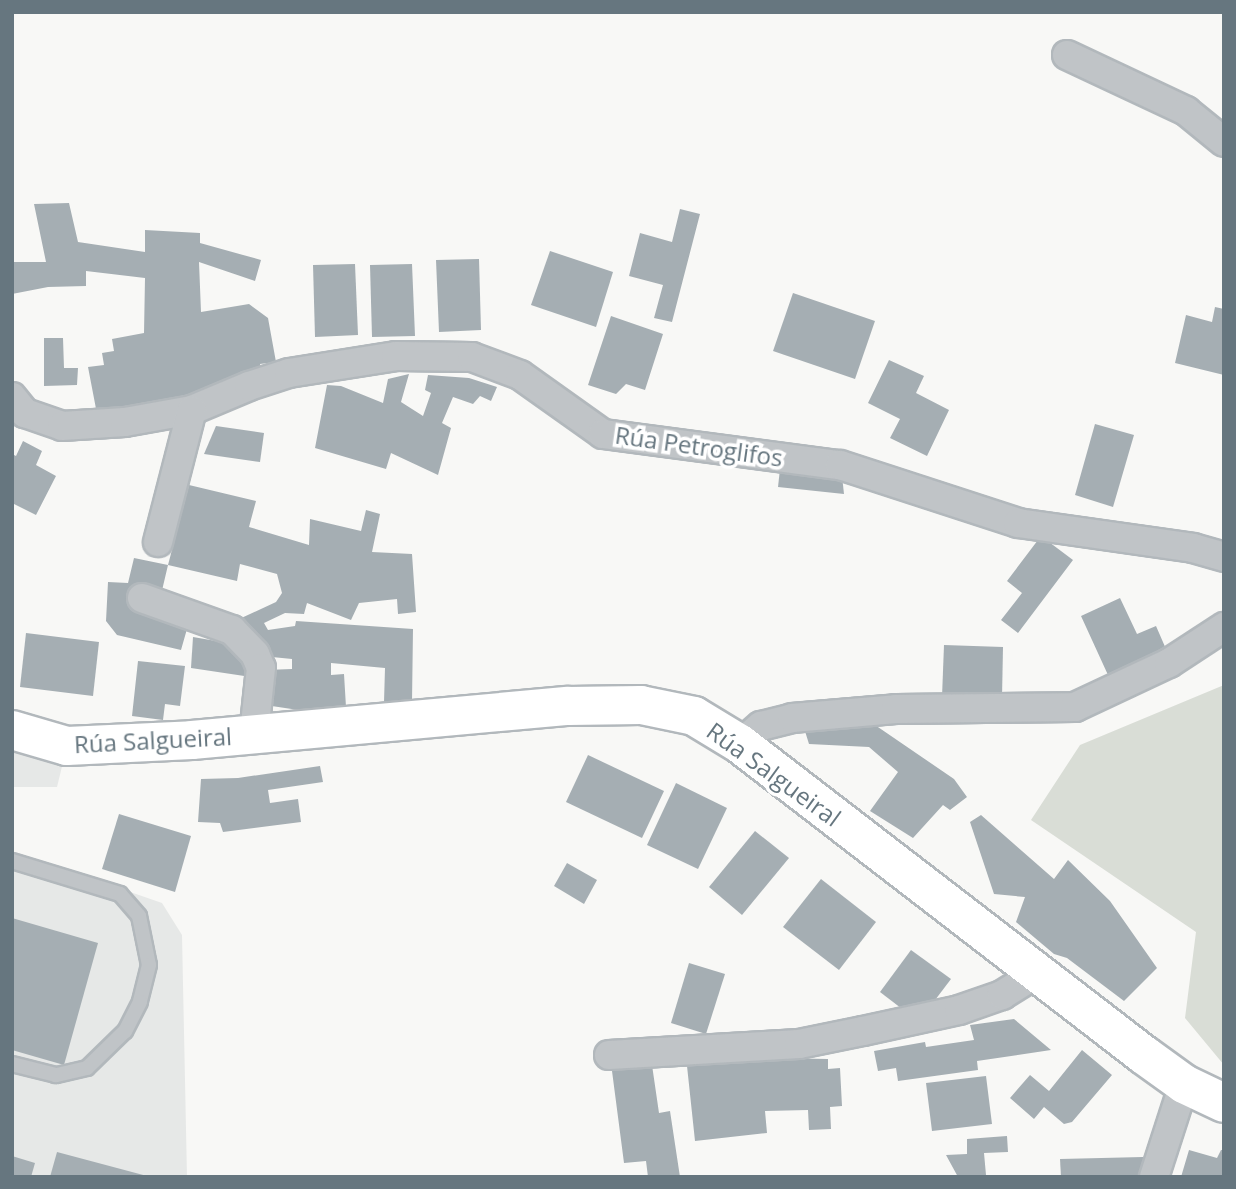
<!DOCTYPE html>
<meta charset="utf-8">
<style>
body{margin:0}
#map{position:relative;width:1236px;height:1189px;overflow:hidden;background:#f8f8f6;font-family:"Open Sans",sans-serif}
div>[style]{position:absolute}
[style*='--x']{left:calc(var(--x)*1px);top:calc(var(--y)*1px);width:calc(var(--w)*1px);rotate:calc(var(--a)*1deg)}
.built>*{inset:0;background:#e6e8e7}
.green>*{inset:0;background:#d9ddd6}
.building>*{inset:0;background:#a5aeb3}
.roads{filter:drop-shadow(2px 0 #b2b8bc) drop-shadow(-2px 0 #b2b8bc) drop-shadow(0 2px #b2b8bc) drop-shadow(0 -2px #b2b8bc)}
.lane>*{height:14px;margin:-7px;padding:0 7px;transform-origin:7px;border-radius:7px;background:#c0c4c7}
.street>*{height:28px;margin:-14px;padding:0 14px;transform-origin:14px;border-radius:14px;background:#c0c4c7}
.secondary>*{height:38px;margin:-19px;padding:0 19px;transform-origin:19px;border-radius:19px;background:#fff}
span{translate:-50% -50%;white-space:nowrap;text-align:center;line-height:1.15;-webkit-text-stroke:7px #fff;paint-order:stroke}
.street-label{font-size:24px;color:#66767f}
.frame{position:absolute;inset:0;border:14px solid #66767f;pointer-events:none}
</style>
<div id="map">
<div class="built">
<i style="clip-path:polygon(12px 730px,67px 746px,57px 787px,12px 787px)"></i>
<i style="clip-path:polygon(12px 851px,162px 903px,182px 935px,187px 1177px,12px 1177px)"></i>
</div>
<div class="green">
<i style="clip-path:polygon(1224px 685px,1224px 1065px,1185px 1018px,1196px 932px,1031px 820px,1080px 745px)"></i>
</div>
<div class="building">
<i style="clip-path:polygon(69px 203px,78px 242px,145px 252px,145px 230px,200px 233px,200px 243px,261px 260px,255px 281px,199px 262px,201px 312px,249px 304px,268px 318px,276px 362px,260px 364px,262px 373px,247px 382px,97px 414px,88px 367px,104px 365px,102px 353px,114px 351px,112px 339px,144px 333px,145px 278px,86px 271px,86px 286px,48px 287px,12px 294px,12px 262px,46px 262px,34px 204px)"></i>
<i style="clip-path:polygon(680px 209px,700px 214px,672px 322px,654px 318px,663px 285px,629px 276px,640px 233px,672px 242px)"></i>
<i style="clip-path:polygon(550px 251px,613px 272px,596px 327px,531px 305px)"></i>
<i style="clip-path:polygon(479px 259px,481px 330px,439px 332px,436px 260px)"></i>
<i style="clip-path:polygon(355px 264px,358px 335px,315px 337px,313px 265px)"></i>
<i style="clip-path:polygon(412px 264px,415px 336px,372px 337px,370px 265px)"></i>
<i style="clip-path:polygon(793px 293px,875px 321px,855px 379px,773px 351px)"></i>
<i style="clip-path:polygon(1215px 307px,1224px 309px,1224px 375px,1175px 363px,1186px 315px,1212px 322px)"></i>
<i style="clip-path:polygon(611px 316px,663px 334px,645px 390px,626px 384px,616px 394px,588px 385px)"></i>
<i style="clip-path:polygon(44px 338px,63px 338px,64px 368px,78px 368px,77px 385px,44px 386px)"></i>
<i style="clip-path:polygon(889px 360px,924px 376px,916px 393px,949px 410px,927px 456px,890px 438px,900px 419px,868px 403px)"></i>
<i style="clip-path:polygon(409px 374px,401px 402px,423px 416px,431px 393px,425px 390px,428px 375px,469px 378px,497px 387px,491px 401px,480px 396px,473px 404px,453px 397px,442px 423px,451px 428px,438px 475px,391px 453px,386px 469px,315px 448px,327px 385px,341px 386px,383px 403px,388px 379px)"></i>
<i style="clip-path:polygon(1095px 424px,1134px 435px,1113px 507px,1075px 495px)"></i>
<i style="clip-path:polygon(216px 426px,264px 433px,260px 462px,204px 454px)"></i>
<i style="clip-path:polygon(23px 441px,42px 451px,36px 465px,56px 476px,36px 515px,12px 503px,12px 454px,16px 456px)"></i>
<i style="clip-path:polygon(780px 469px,842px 476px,844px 494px,778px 487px)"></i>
<i style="clip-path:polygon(189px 485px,256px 501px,249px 527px,309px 545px,310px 519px,361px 531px,366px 510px,380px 514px,372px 552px,412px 554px,416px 612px,398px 614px,397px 599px,359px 603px,351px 620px,307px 603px,304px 614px,285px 613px,264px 623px,268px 630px,295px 626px,296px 621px,413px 629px,412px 702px,384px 702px,385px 668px,331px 663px,331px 675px,344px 674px,346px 707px,305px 711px,265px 705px,266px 670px,292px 669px,292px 659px,272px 657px,254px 645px,237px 620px,276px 602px,282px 593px,277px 574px,240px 564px,237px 581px,168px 565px)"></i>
<i style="clip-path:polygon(1041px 536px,1073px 560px,1018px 633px,1001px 620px,1022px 593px,1007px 581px)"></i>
<i style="clip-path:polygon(134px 558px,168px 565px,160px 599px,127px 591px,155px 614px,189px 622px,181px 650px,117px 635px,106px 621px,108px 582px,128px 583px)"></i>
<i style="clip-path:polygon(1120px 598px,1137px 634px,1156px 626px,1166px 649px,1108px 675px,1081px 616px)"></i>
<i style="clip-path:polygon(26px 633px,99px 642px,93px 696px,20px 687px)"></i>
<i style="clip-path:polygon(193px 637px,239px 645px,251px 677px,191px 668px)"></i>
<i style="clip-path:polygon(944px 645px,1003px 647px,1002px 698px,942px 697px)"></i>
<i style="clip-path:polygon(138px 661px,185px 666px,180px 706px,165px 704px,163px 720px,132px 716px)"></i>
<i style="clip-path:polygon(875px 725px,954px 779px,967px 797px,950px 810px,943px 805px,913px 838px,870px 811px,898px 772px,869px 747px,809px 744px,804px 728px)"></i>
<i style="clip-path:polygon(588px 755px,664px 791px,642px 838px,566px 802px)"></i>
<i style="clip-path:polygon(320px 766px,323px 782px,268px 790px,270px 803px,298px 799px,301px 822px,223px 832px,220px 823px,198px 822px,201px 779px,238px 778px)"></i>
<i style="clip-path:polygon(676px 783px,727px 808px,698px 869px,647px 845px)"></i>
<i style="clip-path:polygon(119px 814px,191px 836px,175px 892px,102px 869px)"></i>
<i style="clip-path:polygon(981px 815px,1054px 879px,1068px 860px,1110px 901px,1157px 968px,1124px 1001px,1067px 958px,1054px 954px,1016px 922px,1025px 897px,994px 894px,970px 822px)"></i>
<i style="clip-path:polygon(755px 831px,789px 858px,742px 915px,709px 887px)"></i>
<i style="clip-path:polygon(567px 863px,597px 880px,584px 904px,554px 886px)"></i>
<i style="clip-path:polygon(821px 879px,876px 922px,839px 970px,783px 927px)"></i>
<i style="clip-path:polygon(12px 918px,98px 943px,64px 1065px,12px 1050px)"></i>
<i style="clip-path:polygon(911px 950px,951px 979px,926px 1012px,910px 1015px,880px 992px)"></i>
<i style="clip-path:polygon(689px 963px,725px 974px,706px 1034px,671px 1023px)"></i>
<i style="clip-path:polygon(1014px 1019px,1051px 1050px,977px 1061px,978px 1070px,898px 1081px,896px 1068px,878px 1071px,874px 1051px,925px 1042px,926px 1047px,974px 1040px,970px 1025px)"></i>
<i style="clip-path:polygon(1082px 1050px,1112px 1075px,1072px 1122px,1064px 1124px,1044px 1107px,1034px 1119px,1010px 1098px,1030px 1075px,1049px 1091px)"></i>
<i style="clip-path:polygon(716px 1057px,828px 1059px,828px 1069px,840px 1068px,842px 1106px,830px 1107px,831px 1129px,809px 1130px,808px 1110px,765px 1111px,767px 1133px,695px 1141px,687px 1066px,709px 1063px)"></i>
<i style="clip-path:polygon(652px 1065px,659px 1113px,670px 1111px,680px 1177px,648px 1177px,646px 1161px,624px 1163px,612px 1071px)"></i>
<i style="clip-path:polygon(986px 1076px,992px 1124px,932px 1131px,926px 1083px)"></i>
<i style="clip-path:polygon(1007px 1136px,1008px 1152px,984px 1153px,986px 1175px,958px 1177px,946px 1155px,967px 1154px,967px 1139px)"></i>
<i style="clip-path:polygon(1189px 1150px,1217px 1158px,1221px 1150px,1224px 1150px,1224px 1177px,1181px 1177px)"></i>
<i style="clip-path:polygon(57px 1152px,147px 1176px,147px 1177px,50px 1177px)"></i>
<i style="clip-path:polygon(12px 1156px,35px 1163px,31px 1177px,12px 1177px)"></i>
<i style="clip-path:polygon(1143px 1157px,1144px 1177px,1061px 1177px,1060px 1159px)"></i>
</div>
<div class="roads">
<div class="lane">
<i style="--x:12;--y:861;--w:113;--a:17"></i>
<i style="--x:120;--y:894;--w:29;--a:49"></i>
<i style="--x:139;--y:916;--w:50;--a:78.5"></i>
<i style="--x:149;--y:965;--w:38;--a:104"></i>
<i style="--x:140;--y:1002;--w:33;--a:117"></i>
<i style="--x:125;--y:1031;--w:53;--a:135.8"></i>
<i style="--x:87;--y:1068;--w:32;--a:167"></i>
<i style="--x:56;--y:1075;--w:45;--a:-166"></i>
</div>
<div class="street">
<i style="--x:1067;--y:55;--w:132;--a:25.2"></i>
<i style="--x:1186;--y:111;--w:49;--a:39.2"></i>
<i style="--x:12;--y:397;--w:21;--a:51"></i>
<i style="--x:25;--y:413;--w:39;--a:19"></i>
<i style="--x:62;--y:426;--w:63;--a:-3.6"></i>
<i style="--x:125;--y:422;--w:68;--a:-10.2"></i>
<i style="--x:192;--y:410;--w:62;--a:-22.8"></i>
<i style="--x:249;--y:386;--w:42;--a:-18"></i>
<i style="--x:289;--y:373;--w:108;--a:-9"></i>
<i style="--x:396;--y:356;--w:76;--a:0.8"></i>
<i style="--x:472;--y:357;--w:51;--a:20.6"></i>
<i style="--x:520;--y:375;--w:102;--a:35.4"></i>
<i style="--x:603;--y:434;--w:239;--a:7.5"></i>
<i style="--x:840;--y:465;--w:187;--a:18"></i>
<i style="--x:1018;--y:523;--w:177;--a:8.1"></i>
<i style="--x:1193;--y:548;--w:32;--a:16"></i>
<i style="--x:158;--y:542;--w:136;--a:-75.6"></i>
<i style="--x:142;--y:598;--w:96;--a:19.6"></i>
<i style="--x:232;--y:630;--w:33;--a:46"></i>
<i style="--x:255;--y:654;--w:15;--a:67"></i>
<i style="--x:261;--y:668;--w:66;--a:96.1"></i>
<i style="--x:740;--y:744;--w:28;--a:-41"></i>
<i style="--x:761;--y:726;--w:32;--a:-14"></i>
<i style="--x:792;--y:718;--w:104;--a:-4.9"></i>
<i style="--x:896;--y:709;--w:179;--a:-0.6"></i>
<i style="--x:1075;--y:707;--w:104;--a:-25.1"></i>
<i style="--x:1169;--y:663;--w:66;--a:-33.2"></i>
<i style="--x:609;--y:1055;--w:190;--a:-3.3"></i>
<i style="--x:799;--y:1044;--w:65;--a:-11.5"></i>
<i style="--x:863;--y:1031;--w:98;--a:-12.3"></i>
<i style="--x:959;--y:1010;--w:46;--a:-19.2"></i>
<i style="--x:1002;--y:995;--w:44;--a:-31.9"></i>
<i style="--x:1154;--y:1177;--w:98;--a:-72.1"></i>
</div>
<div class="secondary">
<i style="--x:12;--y:730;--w:57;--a:16.2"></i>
<i style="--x:67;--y:746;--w:125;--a:-2.7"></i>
<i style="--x:192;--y:740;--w:378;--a:-5.2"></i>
<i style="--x:568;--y:706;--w:73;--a:-0.8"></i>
<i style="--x:641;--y:705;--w:54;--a:11.7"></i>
<i style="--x:694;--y:716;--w:54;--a:31.3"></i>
<i style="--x:740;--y:744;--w:510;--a:37.59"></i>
<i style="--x:1144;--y:1055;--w:49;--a:35.9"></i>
<i style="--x:1184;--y:1084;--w:44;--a:25.4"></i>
</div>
</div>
<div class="street-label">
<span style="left:699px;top:446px;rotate:8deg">Rúa Petroglifos</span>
<span style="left:153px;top:740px;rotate:-3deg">Rúa Salgueiral</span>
<span style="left:774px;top:774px;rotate:36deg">Rúa Salgueiral</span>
</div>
<div class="frame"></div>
</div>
